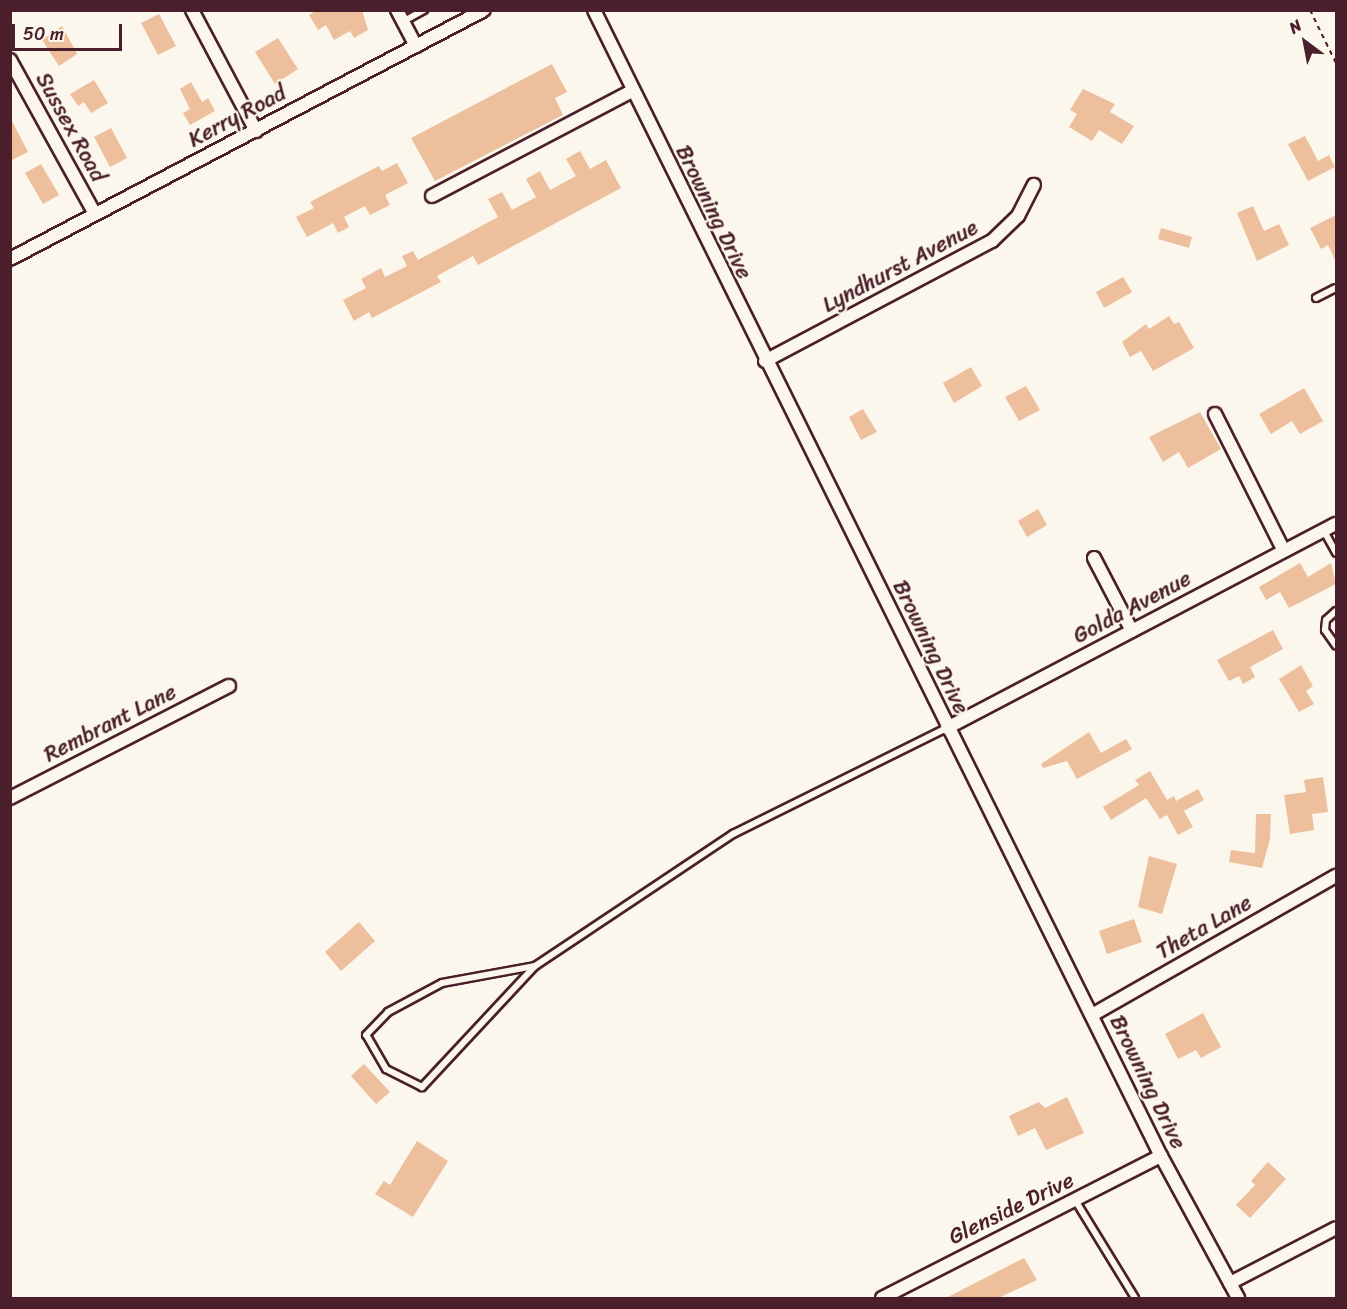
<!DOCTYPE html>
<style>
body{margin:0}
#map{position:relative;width:1347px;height:1309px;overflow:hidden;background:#fbf7ec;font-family:Sriracha,sans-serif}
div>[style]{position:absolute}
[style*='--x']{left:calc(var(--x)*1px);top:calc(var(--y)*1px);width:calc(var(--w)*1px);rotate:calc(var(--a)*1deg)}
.building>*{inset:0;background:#edbf9d}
.path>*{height:2px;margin-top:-1px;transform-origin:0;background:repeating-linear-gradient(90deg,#4a1f2b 0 4.5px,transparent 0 9px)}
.roads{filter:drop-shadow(2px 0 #4a1f2b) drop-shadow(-2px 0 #4a1f2b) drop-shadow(0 2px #4a1f2b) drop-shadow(0 -2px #4a1f2b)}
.lane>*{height:6px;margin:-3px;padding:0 3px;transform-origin:3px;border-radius:3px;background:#fbf7ec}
.street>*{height:12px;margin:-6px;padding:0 6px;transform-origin:6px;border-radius:6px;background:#fbf7ec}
span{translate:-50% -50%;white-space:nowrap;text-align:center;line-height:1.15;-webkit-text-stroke:4.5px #fbf7ec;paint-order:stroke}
.street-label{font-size:22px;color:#4a1f2b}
.frame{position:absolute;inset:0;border:12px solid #4a1f2b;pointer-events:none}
.north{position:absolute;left:1275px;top:12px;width:60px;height:60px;-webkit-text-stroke:4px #fbf7ec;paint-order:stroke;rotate:328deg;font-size:16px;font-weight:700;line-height:24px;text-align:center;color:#4a1f2b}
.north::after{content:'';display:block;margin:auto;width:21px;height:27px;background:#4a1f2b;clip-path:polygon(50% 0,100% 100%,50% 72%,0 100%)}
.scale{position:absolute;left:12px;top:24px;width:110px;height:27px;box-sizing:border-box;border:3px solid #4a1f2b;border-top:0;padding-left:8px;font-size:18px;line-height:21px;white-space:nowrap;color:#4a1f2b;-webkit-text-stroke:4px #fbf7ec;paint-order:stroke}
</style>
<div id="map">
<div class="building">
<i style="clip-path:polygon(317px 10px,362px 10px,368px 30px,354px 38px,350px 31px,334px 40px,326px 25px,318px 30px,309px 15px)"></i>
<i style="clip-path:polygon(159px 14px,176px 46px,158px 55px,141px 23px)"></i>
<i style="clip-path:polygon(62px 26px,77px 54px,59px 66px,42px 40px)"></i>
<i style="clip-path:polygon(278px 38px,298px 69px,275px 84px,255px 52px)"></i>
<i style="clip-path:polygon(552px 64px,567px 92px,555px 98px,563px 115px,435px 181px,411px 138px)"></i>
<i style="clip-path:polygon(94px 80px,108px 103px,91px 113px,84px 102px,78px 106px,70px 94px)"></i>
<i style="clip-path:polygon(191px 82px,202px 102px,208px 98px,215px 111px,190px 125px,183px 113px,190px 109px,180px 89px)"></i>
<i style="clip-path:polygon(1083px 89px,1115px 104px,1110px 112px,1134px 126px,1122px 144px,1099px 130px,1092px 141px,1069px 127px,1077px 114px,1070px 110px)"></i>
<i style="clip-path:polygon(10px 117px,28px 152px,10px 161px)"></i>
<i style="clip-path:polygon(111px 128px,127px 158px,110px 167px,94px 137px)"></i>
<i style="clip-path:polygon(1305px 136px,1318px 161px,1329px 155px,1335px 167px,1308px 181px,1288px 144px)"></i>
<i style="clip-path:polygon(580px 151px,590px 169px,606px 160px,621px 188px,478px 265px,473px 256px,437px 276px,441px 282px,372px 318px,369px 312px,354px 321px,343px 300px,366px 288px,361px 279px,381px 268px,385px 277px,407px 266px,402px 256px,413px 251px,418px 260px,498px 217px,488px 199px,502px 192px,512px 210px,536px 197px,526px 179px,540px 171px,550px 190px,576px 176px,566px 159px)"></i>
<i style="clip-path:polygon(397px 163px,408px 183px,385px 195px,390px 205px,370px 215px,365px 206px,344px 217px,349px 227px,338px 233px,333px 223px,307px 237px,296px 217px,314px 208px,310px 202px,379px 166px,382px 171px)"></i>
<i style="clip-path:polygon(41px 164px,59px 195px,43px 204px,25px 173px)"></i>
<i style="clip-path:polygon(1253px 206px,1264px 231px,1279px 224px,1289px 245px,1257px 261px,1237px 213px)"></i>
<i style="clip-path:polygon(1336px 215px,1336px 262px,1328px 245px,1321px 249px,1310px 228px)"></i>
<i style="clip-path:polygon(1161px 228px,1192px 237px,1189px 248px,1158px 239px)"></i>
<i style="clip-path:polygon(1123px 277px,1132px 292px,1104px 308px,1096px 292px)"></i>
<i style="clip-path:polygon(1169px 316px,1174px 324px,1179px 322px,1194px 348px,1153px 371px,1141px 351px,1130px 357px,1122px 342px,1146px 324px,1149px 329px)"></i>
<i style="clip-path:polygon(971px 367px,982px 386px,954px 403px,943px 383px)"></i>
<i style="clip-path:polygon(1026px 386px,1040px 410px,1019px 421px,1005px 397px)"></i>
<i style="clip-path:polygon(1304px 388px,1323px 421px,1300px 434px,1292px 421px,1271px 434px,1259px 414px)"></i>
<i style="clip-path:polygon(863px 409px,877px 432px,861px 440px,849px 417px)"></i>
<i style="clip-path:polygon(1200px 412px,1221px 449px,1188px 468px,1179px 452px,1163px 462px,1149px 437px)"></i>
<i style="clip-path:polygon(1038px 509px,1047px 525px,1027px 537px,1018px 521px)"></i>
<i style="clip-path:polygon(1300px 563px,1308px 577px,1331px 563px,1336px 584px,1289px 608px,1280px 592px,1266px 600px,1259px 587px)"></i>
<i style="clip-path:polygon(1273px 630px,1283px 649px,1250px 667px,1255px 677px,1243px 684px,1239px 676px,1229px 681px,1217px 660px)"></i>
<i style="clip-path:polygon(1301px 665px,1313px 686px,1306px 691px,1314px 704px,1299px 712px,1279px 679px)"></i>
<i style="clip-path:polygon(1089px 732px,1101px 753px,1126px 739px,1132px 749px,1077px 779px,1067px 761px,1043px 768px,1041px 764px)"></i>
<i style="clip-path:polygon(1150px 771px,1167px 800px,1174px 796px,1176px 801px,1198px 789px,1204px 800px,1184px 811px,1193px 827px,1178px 835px,1167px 815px,1160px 819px,1146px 798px,1111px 820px,1103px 807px,1139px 785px,1135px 780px)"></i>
<i style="clip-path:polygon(1323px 777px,1328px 812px,1312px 814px,1314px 830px,1290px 834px,1284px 795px,1306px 792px,1304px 780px)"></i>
<i style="clip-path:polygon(1256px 814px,1271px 814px,1270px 839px,1262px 868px,1229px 862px,1231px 850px,1255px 853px)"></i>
<i style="clip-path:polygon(1149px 856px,1177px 864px,1162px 914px,1138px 907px)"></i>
<i style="clip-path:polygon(1134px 919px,1142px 942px,1107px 954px,1099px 931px)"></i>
<i style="clip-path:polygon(359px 922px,375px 941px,341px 971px,325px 952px)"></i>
<i style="clip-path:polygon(1203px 1013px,1221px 1047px,1201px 1058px,1196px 1050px,1178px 1059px,1165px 1034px)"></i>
<i style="clip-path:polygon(364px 1064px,390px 1092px,376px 1104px,351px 1076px)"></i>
<i style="clip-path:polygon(1067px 1097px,1084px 1133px,1046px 1150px,1035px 1128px,1018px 1136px,1009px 1116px,1039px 1102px,1045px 1108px)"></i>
<i style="clip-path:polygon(417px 1141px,448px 1161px,413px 1217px,375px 1194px,384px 1181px,390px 1185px)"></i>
<i style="clip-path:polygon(1268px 1162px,1286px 1179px,1250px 1218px,1236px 1205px,1255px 1185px,1251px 1181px)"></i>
<i style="clip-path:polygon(1024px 1258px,1037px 1280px,996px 1299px,944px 1299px)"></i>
</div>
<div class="path">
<i style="--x:1310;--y:10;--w:59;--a:63.9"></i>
</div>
<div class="roads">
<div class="lane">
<i style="--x:404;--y:21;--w:23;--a:-29"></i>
<i style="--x:1316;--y:298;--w:22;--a:-27"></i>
<i style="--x:1324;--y:531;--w:25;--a:61"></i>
<i style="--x:1336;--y:611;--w:13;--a:138"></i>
<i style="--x:1326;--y:620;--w:10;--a:96"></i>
<i style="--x:1325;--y:630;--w:19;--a:55"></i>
<i style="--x:535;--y:966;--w:166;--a:133"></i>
<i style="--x:422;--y:1087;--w:40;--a:-153.4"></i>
<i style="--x:386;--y:1069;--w:39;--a:-120"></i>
<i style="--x:366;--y:1035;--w:32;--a:-46"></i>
<i style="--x:388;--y:1012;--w:61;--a:-28.2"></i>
<i style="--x:442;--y:983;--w:95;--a:-10.4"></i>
<i style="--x:535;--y:966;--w:238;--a:-33.7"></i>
<i style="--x:733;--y:834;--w:239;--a:-26.4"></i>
<i style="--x:1075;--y:1200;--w:115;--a:58.5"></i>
</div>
<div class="street">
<i style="--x:192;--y:10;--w:137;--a:62.1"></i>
<i style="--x:397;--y:10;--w:41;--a:62.2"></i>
<i style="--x:594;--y:10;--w:1279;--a:63.68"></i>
<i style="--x:1161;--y:1156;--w:162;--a:61.5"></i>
<i style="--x:10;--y:60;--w:176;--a:61.1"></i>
<i style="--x:432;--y:196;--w:226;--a:-27.7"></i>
<i style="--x:10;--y:259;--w:535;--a:-27.71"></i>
<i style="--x:765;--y:361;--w:257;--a:-27.9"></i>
<i style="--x:992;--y:241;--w:36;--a:-44"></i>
<i style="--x:1018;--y:216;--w:35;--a:-63"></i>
<i style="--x:1215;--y:414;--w:153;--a:63.3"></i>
<i style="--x:1094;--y:558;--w:82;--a:62.5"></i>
<i style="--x:947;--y:728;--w:439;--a:-27.7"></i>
<i style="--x:10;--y:798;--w:246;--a:-27.1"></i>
<i style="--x:1092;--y:1015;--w:281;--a:-29.7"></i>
<i style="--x:1230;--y:1283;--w:119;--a:-27.4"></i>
<i style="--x:882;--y:1298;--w:313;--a:-27"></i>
</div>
</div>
<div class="street-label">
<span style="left:237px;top:116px;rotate:-28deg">Kerry Road</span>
<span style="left:71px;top:127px;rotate:61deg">Sussex Road</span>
<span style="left:714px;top:212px;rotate:64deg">Browning Drive</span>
<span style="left:900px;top:266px;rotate:-28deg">Lyndhurst Avenue</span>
<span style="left:1132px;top:607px;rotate:-28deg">Golda Avenue</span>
<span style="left:931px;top:647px;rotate:64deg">Browning Drive</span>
<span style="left:110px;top:723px;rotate:-27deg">Rembrant Lane</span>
<span style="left:1204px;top:927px;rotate:-30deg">Theta Lane</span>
<span style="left:1148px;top:1082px;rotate:64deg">Browning Drive</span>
<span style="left:1011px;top:1208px;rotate:-26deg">Glenside Drive</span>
</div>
<div class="frame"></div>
<div class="north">N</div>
<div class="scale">50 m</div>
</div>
